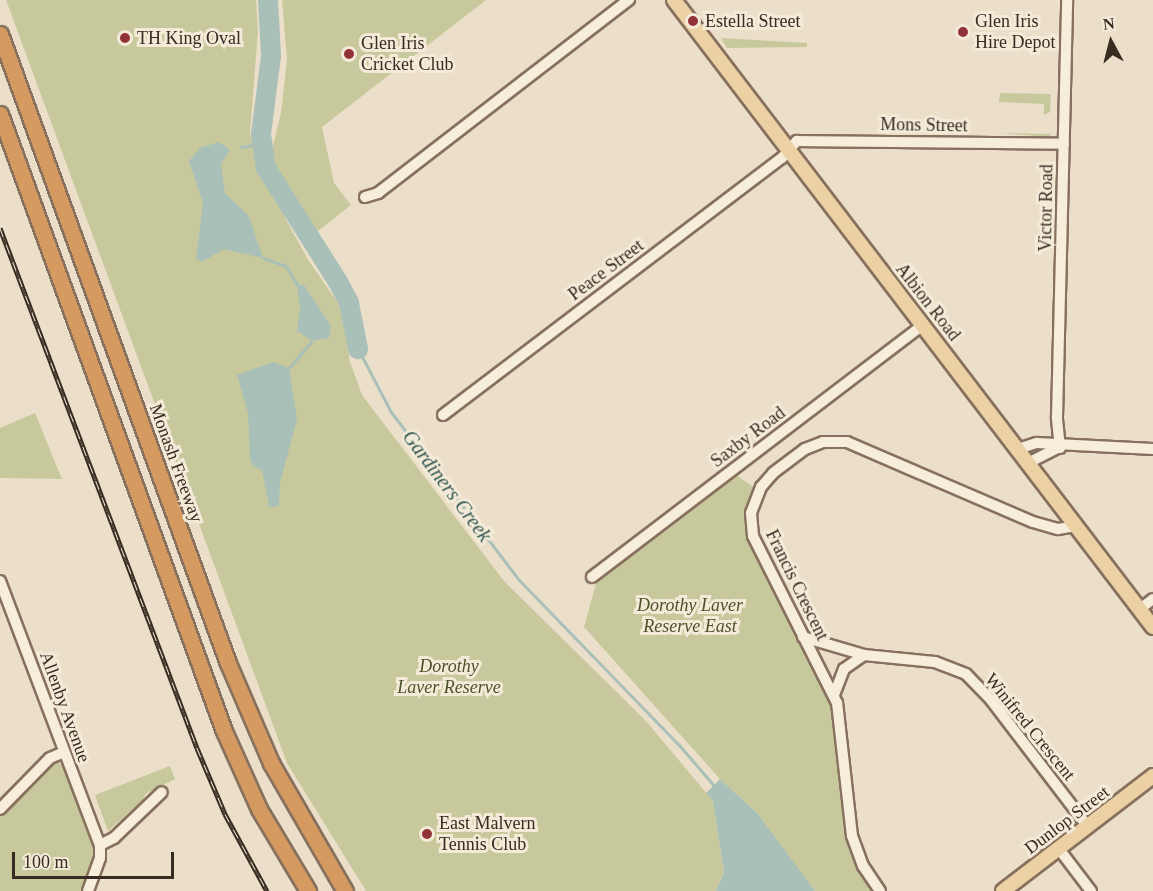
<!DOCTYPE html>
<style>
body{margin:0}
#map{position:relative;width:1153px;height:891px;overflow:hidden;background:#ecdfc9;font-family:"Times New Roman",serif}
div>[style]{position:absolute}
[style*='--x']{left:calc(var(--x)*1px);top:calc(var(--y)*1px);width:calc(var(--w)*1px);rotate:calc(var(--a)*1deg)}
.green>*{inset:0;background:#c7c99d}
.water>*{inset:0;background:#a9c0b8}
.stream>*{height:3px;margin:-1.5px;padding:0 1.5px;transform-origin:1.5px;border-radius:1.5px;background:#a9c0b8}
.river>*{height:20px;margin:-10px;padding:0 10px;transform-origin:10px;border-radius:10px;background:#a9c0b8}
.roads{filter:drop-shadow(2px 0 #87715e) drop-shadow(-2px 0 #87715e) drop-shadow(0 2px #87715e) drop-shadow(0 -2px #87715e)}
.minor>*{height:10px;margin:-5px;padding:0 5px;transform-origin:5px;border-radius:5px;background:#f7eddb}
.major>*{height:14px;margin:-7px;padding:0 7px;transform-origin:7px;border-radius:7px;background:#ecd1a4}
.highway>*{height:15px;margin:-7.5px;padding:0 7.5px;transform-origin:7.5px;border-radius:7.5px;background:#d49a60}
.rail>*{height:5px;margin-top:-2.5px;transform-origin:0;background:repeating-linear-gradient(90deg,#f4ead8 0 9px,#382b21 0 18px);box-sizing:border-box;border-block:2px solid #382b21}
.dots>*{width:16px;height:16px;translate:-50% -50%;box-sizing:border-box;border:3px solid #f4ead8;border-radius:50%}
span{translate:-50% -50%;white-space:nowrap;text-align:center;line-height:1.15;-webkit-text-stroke:6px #f4ead8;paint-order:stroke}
.poi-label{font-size:18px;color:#382b21}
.left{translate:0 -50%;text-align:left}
.street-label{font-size:18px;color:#382b21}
.park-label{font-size:18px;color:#4b5329;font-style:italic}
.water-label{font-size:20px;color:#315752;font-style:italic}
.north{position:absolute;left:1081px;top:12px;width:60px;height:60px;-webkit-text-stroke:4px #f4ead8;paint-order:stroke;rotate:353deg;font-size:16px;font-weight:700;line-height:24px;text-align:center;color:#382b21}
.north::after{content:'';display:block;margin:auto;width:21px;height:27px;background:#382b21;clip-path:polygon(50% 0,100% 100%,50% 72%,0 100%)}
.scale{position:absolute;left:12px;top:852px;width:162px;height:27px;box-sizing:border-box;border:3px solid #382b21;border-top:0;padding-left:8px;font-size:18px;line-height:21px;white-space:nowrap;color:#382b21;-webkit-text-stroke:4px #f4ead8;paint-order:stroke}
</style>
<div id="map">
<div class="green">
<i style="clip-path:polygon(6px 0,256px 0,258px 31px,250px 133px,257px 166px,307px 258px,342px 309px,350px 362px,362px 395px,504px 581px,646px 721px,713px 801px,724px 873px,716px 891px,366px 891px,287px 763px)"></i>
<i style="clip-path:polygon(282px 0,486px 0,322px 127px,334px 183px,351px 205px,317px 232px,275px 169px,272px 150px,281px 113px,287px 59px)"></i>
<i style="clip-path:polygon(721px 38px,807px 43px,807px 47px,727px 48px)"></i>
<i style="clip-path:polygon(1000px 93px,1051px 94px,1050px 112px,1044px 115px,1044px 104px,999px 102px)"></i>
<i style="clip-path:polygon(1000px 133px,1051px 134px,1050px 137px)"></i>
<i style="clip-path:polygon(35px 413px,62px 479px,0 478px,0 428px)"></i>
<i style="clip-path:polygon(735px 474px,753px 487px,744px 519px,750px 546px,831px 703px,846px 839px,858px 869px,873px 891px,815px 891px,758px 814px,720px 779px,584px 627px,597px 580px)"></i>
<i style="clip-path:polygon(58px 762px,66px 769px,95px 849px,83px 891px,0 891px,0 816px,50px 764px)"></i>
<i style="clip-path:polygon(170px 766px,175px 779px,145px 794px,144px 799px,108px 831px,95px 795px)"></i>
</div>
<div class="water">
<i style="clip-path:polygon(219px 142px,230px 150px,221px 164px,225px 193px,249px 216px,263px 258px,224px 249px,202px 262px,196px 258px,203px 203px,189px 161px,200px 148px)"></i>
<i style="clip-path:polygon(297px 285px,304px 285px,331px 326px,329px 338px,312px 341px,297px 331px,300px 309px)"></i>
<i style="clip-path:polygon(273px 362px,289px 368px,297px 419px,280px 483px,279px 506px,269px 507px,262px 470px,253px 466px,250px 458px,248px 413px,237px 375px)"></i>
<i style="clip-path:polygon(720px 779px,758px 814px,815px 891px,716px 891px,724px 873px,713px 801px,706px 793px)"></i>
</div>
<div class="stream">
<i style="--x:241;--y:147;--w:20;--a:-9"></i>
<i style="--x:263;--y:258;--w:24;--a:19"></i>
<i style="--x:286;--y:266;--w:22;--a:60"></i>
<i style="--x:358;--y:349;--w:71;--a:62.4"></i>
<i style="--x:391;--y:412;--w:211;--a:52.7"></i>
<i style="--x:519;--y:580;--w:230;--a:45.9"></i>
<i style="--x:679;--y:745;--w:57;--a:49.3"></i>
<i style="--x:289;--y:368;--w:35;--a:-50"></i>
</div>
<div class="river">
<i style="--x:268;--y:0;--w:56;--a:86.9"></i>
<i style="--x:271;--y:56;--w:79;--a:97.3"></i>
<i style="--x:261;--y:134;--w:34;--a:82"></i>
<i style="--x:266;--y:168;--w:135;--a:57.7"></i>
<i style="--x:338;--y:282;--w:24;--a:62"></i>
<i style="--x:349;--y:303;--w:47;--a:78.9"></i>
</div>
<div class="roads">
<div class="minor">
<i style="--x:365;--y:197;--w:14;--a:-17"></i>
<i style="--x:378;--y:193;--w:317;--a:-37.6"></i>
<i style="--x:443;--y:415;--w:425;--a:-37.2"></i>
<i style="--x:782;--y:158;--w:23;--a:-49"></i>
<i style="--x:797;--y:141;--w:267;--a:0.6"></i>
<i style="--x:1060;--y:448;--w:31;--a:-96"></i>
<i style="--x:1057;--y:417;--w:417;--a:-88.6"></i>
<i style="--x:1018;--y:449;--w:20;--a:-18"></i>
<i style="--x:1037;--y:443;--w:116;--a:3"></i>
<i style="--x:1028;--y:463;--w:33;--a:-27"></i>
<i style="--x:592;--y:577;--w:416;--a:-37.3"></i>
<i style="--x:0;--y:581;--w:282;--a:69.3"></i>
<i style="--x:100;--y:845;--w:13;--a:90"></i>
<i style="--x:100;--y:858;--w:35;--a:110"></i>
<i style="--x:1140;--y:609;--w:16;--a:-38"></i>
<i style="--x:803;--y:637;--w:64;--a:16.4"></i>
<i style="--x:864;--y:655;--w:71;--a:5.6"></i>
<i style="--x:935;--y:662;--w:33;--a:21"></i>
<i style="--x:966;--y:674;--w:36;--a:46"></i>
<i style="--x:991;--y:700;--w:160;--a:52.6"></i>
<i style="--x:834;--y:695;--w:28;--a:-69"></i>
<i style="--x:844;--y:669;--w:24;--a:-35"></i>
<i style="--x:0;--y:809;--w:71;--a:-45.6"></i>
<i style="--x:50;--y:758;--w:15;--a:-23"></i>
<i style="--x:100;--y:845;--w:16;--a:-27"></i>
<i style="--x:114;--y:838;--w:66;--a:-43.8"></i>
<i style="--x:1059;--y:849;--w:53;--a:52.7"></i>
<i style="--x:880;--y:891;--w:30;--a:-124"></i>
<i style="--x:863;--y:866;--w:32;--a:-110"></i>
<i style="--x:852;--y:836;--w:134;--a:-96.4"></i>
<i style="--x:837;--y:703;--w:187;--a:-116.7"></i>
<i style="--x:753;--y:536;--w:23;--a:-95"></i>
<i style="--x:751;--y:513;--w:28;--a:-69"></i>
<i style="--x:761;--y:487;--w:18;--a:-49"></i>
<i style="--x:773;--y:473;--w:40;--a:-37"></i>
<i style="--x:805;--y:449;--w:19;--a:-21"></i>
<i style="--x:823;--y:442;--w:24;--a:0"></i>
<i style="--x:847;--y:442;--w:202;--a:23.3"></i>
<i style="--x:1033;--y:522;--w:26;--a:16"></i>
<i style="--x:1058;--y:529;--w:18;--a:-9"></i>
</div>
<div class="major">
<i style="--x:674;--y:0;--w:789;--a:52.62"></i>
<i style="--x:1003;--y:891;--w:189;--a:-37.5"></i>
</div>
<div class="highway">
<i style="--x:0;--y:34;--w:669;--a:70.08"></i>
<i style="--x:228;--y:663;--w:109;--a:66.7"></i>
<i style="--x:271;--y:763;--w:148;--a:60"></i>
<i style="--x:0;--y:114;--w:656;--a:70.05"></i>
<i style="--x:224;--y:731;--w:85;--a:65.8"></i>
<i style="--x:259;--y:809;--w:96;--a:59.1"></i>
</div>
</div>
<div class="rail">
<i style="--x:0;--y:228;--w:556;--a:69.25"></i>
<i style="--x:197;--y:748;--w:72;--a:67"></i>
<i style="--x:225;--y:814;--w:88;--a:61.4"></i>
</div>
<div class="dots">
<i style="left:693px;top:21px;background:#923339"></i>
<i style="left:963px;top:32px;background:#923339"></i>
<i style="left:125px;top:38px;background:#923339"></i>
<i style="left:349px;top:54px;background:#923339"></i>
<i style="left:427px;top:834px;background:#923339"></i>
</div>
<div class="poi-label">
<span class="left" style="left:705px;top:21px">Estella Street</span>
<span class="left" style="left:975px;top:32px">Glen Iris<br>Hire Depot</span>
<span class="left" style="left:137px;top:38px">TH King Oval</span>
<span class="left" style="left:361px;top:54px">Glen Iris<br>Cricket Club</span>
<span class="left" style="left:439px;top:834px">East Malvern<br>Tennis Club</span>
</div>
<div class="street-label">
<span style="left:924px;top:125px;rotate:1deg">Mons Street</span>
<span style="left:1046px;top:208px;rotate:-89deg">Victor Road</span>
<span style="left:606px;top:270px;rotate:-37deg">Peace Street</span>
<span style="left:928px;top:302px;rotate:52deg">Albion Road</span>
<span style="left:748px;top:437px;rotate:-37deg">Saxby Road</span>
<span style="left:176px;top:463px;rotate:70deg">Monash Freeway</span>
<span style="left:797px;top:585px;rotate:64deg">Francis Crescent</span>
<span style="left:65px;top:707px;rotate:70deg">Allenby Avenue</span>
<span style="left:1030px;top:727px;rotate:51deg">Winifred Crescent</span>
<span style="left:1067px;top:820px;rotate:-37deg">Dunlop Street</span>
</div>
<div class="park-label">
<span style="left:690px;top:616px">Dorothy Laver<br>Reserve East</span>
<span style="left:449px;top:677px">Dorothy<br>Laver Reserve</span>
</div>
<div class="water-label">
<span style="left:447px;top:486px;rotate:53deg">Gardiners Creek</span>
</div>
<div class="north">N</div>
<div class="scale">100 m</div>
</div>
